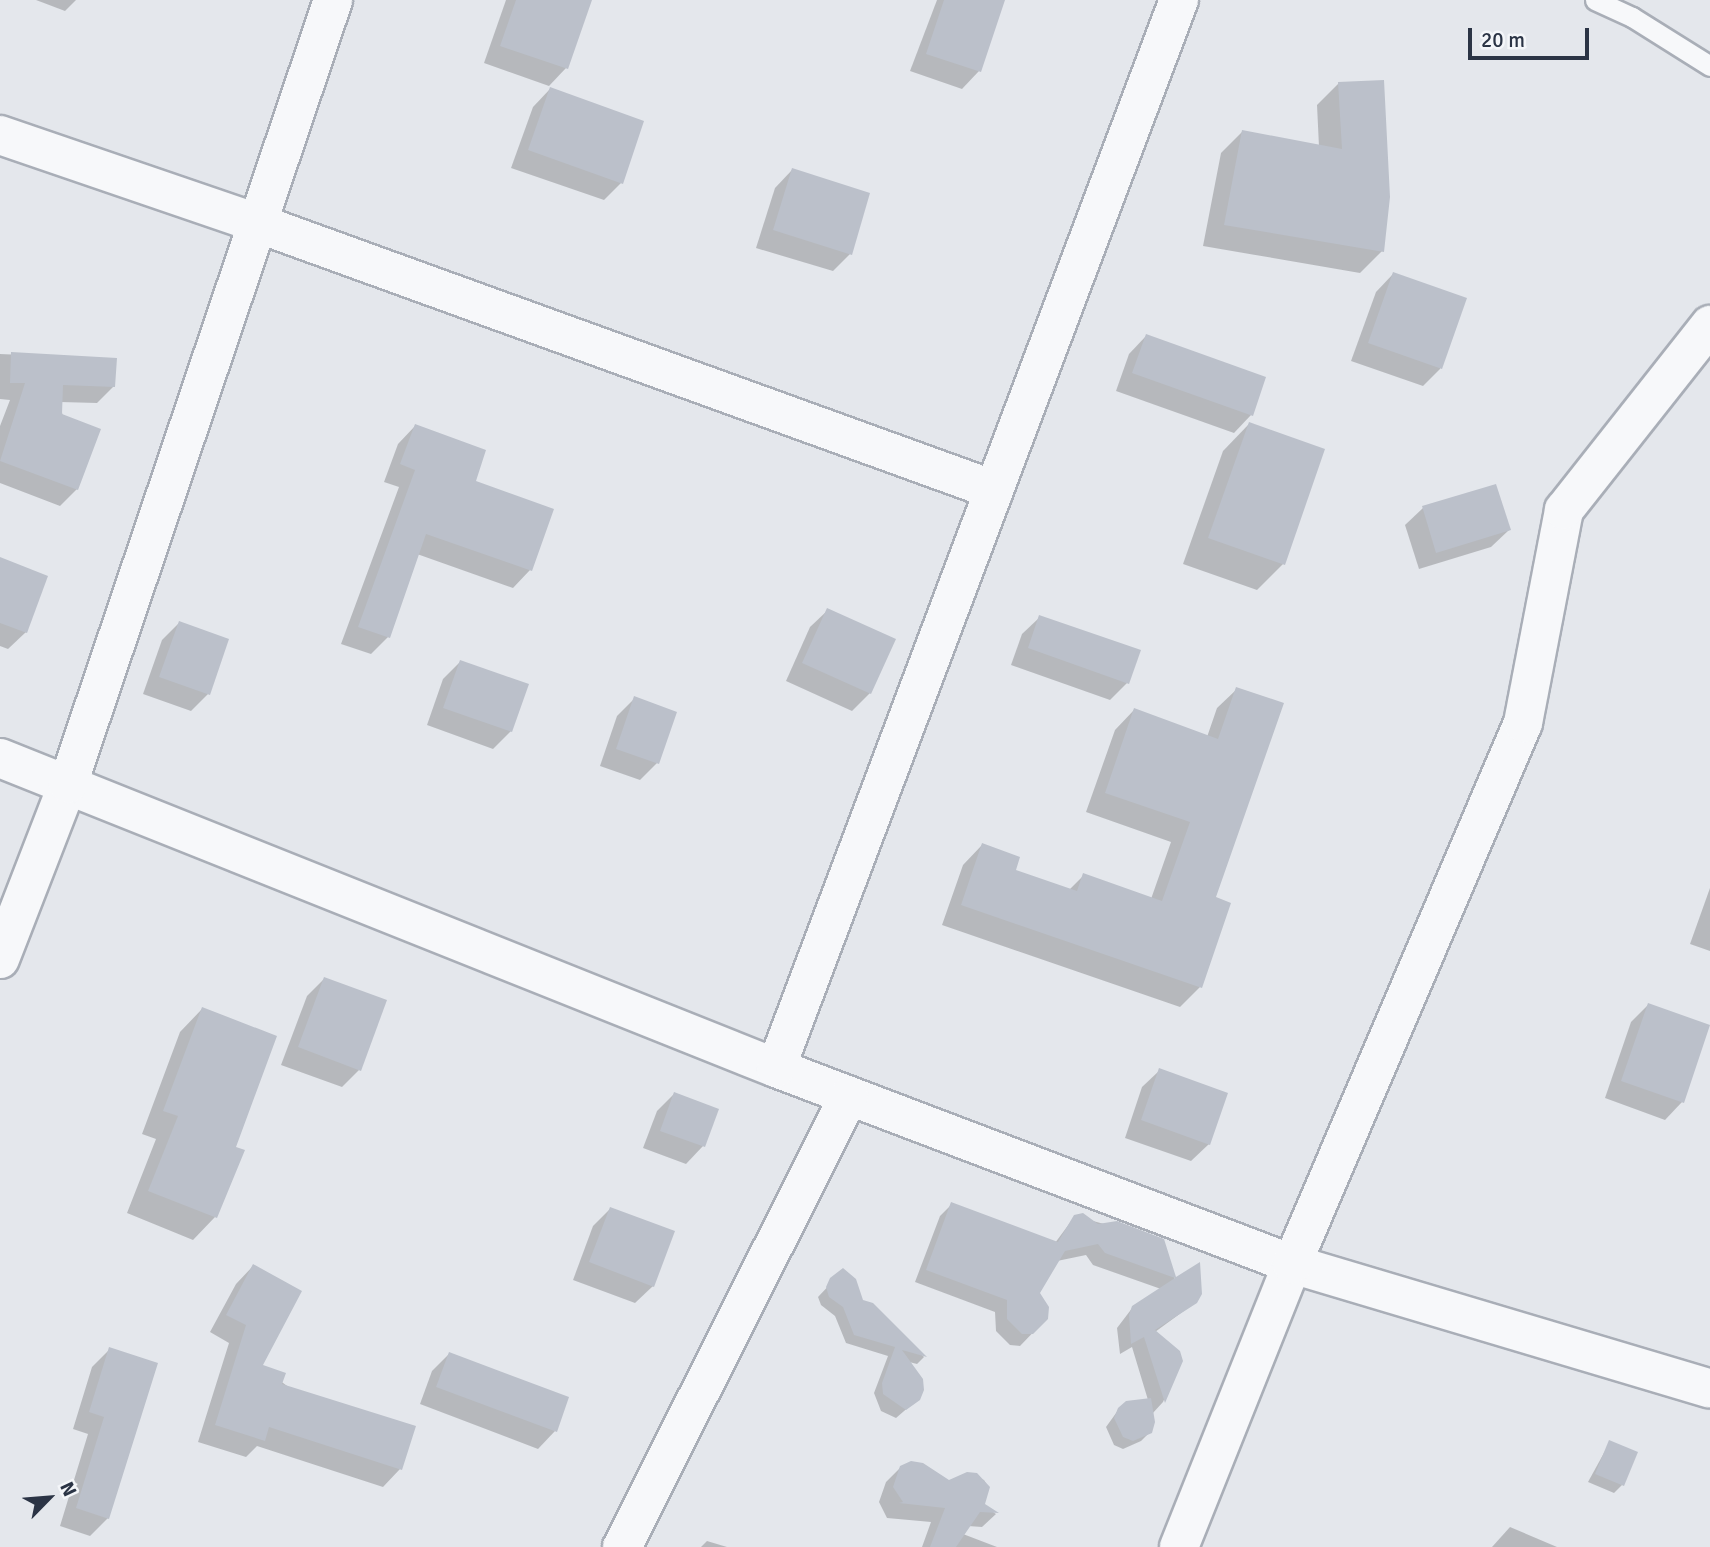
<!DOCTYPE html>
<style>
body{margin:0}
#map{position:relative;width:1710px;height:1547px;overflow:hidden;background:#e4e7ec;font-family:Signika,sans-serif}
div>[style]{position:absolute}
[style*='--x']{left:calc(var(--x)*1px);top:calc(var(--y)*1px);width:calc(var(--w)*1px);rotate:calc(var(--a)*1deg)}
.shadow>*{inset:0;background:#0003}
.building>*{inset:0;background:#bbc0ca}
.roads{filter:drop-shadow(2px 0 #a9aeb7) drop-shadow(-2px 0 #a9aeb7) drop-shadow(0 2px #a9aeb7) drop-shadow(0 -2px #a9aeb7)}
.lane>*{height:19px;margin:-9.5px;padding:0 9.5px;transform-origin:9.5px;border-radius:9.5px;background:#f7f8fa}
.street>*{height:38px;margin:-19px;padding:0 19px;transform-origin:19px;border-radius:19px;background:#f7f8fa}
span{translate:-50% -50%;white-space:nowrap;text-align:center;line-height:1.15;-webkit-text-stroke:7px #f4f6f9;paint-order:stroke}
.north{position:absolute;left:14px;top:1463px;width:70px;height:70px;-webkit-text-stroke:5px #f4f6f9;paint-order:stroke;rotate:65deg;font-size:19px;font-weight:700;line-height:28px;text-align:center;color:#2b3445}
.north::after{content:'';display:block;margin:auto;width:24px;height:32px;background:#2b3445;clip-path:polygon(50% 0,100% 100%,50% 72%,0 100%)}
.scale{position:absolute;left:1468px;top:28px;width:121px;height:32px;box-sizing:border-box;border:4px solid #2b3445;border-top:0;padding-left:9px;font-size:21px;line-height:24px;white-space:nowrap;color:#2b3445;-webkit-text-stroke:5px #f4f6f9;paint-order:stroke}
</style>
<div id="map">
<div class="shadow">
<i style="clip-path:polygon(36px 0,76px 0,65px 11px)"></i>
<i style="clip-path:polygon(506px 0,590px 0,566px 68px,549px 86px,484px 63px)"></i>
<i style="clip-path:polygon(937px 0,985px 0,979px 71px,962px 89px,910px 71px)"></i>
<i style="clip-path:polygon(1339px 83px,1382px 251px,1360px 273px,1203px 246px,1221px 153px,1243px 131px,1319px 147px,1317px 105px)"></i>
<i style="clip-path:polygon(550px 89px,621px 183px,604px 200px,511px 168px,533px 107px)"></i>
<i style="clip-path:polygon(792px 170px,850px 254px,833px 271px,756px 248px,775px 188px)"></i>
<i style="clip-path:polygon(1393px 274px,1464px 299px,1440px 369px,1423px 386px,1351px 361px,1376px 292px)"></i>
<i style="clip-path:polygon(1146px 336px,1251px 415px,1234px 433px,1116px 391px,1129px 354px)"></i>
<i style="clip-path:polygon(0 354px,115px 359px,114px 386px,97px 403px,60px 402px,77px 489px,60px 506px,0 483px,0 426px,10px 400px,0 399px)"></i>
<i style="clip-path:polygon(1249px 424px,1283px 564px,1257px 590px,1183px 564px,1223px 451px)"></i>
<i style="clip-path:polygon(415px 426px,474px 482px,552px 510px,530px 570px,513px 588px,417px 554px,388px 637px,371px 654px,341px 644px,399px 487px,384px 482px,398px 444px)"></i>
<i style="clip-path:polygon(1495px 486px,1509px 530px,1491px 547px,1419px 569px,1405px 525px,1423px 508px)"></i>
<i style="clip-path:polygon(0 559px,26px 632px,8px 649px,0 646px)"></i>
<i style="clip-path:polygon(828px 610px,894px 639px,870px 693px,852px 711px,786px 681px,810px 627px)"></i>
<i style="clip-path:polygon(1040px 617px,1127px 683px,1110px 700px,1011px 665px,1022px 634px)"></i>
<i style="clip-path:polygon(179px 623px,208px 694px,191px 711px,143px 694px,162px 640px)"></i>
<i style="clip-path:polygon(460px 662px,511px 731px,493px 749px,427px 725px,443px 679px)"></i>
<i style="clip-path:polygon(1237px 689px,1200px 987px,1180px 1007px,942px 925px,963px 865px,982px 845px,1014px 871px,1069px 890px,1084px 875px,1151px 899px,1171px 842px,1086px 812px,1115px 730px,1134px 710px,1207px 737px,1217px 708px)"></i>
<i style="clip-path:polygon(635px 698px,657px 763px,640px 780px,600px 766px,617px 716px)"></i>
<i style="clip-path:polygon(1710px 888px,1710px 951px,1690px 944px)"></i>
<i style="clip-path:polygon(324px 979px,359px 1070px,342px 1087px,281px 1065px,307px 996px)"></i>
<i style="clip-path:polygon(1648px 1005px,1682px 1102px,1665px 1120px,1605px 1098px,1631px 1022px)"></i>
<i style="clip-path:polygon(202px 1009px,234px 1148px,215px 1217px,193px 1240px,127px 1213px,156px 1139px,142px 1134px,180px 1032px)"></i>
<i style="clip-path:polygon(1160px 1070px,1209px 1144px,1191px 1161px,1125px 1138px,1142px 1087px)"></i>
<i style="clip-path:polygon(674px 1094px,703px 1146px,686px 1164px,643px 1148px,657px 1111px)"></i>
<i style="clip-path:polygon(952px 1204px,1055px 1243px,1075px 1216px,1162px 1240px,1175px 1280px,1196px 1302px,1155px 1332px,1181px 1361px,1163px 1402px,1152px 1414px,1150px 1432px,1141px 1441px,1123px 1449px,1114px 1445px,1106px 1427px,1119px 1409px,1148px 1400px,1132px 1347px,1120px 1354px,1117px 1328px,1133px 1307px,1161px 1289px,1093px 1265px,1086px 1255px,1057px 1261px,1038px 1293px,1047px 1318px,1020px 1346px,1010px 1345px,996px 1331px,995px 1312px,915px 1282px,940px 1216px)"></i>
<i style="clip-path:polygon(610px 1209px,653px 1286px,635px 1303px,573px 1280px,593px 1226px)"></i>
<i style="clip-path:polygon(253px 1266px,260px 1366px,400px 1469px,383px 1487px,257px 1446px,246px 1457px,198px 1442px,229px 1343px,210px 1332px,236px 1284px)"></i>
<i style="clip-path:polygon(835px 1279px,861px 1302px,872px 1305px,924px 1357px,917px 1364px,909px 1362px,918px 1399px,896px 1418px,881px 1411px,874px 1393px,888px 1356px,846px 1343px,835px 1316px,821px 1305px,818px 1297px)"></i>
<i style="clip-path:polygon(110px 1349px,108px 1518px,90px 1536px,60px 1526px,88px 1434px,73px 1429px,92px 1367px)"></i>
<i style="clip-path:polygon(449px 1354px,555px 1431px,538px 1449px,420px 1404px,432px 1371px)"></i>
<i style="clip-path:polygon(1610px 1442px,1622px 1485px,1614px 1493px,1588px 1482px)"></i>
<i style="clip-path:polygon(901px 1467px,949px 1482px,967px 1474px,984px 1480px,988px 1487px,983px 1505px,996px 1514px,982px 1527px,968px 1526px,963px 1534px,997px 1547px,922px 1547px,931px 1522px,887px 1518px,879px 1502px,886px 1482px)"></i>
<i style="clip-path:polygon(1510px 1527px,1557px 1547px,1492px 1547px)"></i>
<i style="clip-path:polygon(707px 1541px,727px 1547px,701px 1547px)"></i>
</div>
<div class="building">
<i style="clip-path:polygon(516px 0,592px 0,568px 69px,500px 46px)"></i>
<i style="clip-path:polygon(944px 0,1005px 0,981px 72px,926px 54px)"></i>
<i style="clip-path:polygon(1384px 80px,1390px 197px,1384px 252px,1224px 225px,1242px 130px,1342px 149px,1338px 82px)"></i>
<i style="clip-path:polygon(550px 87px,644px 121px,623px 184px,528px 150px)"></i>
<i style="clip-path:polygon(792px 168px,870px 193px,852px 255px,773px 230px)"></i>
<i style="clip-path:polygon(1393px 272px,1467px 298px,1442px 369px,1368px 343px)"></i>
<i style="clip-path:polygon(1146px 334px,1266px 377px,1253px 416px,1132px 373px)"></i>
<i style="clip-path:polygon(11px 352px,117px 358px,115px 387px,63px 385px,62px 414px,101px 429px,78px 490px,0 461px,25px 383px,10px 383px)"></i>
<i style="clip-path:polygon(1249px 422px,1325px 449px,1285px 565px,1208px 538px)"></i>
<i style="clip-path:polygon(415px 424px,486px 450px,476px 481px,554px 509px,532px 571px,426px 534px,390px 638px,358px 627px,415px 470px,400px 464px)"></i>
<i style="clip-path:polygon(1496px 484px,1511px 530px,1436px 553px,1422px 506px)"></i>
<i style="clip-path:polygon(0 557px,48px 576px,27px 633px,0 623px)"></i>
<i style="clip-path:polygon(827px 608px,896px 639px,871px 694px,802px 663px)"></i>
<i style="clip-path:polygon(1039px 615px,1141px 650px,1129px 684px,1028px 648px)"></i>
<i style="clip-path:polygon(179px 621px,229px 639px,210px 695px,159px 677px)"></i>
<i style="clip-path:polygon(460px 660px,529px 684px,512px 732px,443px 708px)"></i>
<i style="clip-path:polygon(1236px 687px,1284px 703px,1216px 897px,1231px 903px,1202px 988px,961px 905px,982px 843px,1020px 857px,1016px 870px,1077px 891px,1083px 873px,1162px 901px,1190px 822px,1105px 793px,1134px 708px,1218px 739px)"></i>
<i style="clip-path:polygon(634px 696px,677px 712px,659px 764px,616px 749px)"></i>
<i style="clip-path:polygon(324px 977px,387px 1000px,361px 1071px,298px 1047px)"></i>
<i style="clip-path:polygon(1648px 1003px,1710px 1025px,1684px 1103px,1621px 1081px)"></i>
<i style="clip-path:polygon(202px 1007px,277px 1036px,236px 1147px,245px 1150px,217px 1218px,148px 1191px,178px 1116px,163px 1111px)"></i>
<i style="clip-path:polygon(1159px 1068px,1228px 1093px,1210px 1145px,1141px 1120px)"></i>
<i style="clip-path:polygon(674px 1092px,719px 1109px,705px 1147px,660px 1131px)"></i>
<i style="clip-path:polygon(951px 1202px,1058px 1242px,1074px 1215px,1083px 1213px,1098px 1224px,1117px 1221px,1164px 1239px,1176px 1277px,1200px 1262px,1202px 1294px,1197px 1303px,1155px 1330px,1180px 1351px,1183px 1361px,1165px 1403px,1144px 1337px,1131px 1344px,1129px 1315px,1132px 1306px,1175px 1278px,1105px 1253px,1098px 1244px,1065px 1251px,1040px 1293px,1049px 1307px,1048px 1319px,1033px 1334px,1022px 1334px,1007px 1319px,1007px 1300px,926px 1270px)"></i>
<i style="clip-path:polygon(610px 1207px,675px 1231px,654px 1287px,589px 1262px)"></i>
<i style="clip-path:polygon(253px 1264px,302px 1291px,263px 1365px,286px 1373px,282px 1384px,416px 1426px,402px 1470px,269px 1427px,265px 1441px,215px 1425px,246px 1325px,226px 1315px)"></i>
<i style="clip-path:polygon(843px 1268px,856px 1279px,863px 1300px,873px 1303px,927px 1357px,902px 1350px,923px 1379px,924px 1390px,920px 1400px,906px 1410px,883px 1394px,882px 1383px,895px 1347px,854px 1335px,843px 1307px,829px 1297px,826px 1287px,830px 1278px)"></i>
<i style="clip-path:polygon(109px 1347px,158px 1363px,109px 1519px,76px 1508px,104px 1417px,89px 1412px)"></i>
<i style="clip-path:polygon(449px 1352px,569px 1397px,557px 1432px,436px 1387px)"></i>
<i style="clip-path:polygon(1151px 1398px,1155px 1422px,1152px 1433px,1133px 1441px,1123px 1437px,1114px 1418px,1118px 1408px,1126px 1401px)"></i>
<i style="clip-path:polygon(1609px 1440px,1638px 1452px,1624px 1486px,1595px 1474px)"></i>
<i style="clip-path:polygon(911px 1461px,923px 1463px,949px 1480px,967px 1472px,977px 1473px,990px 1487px,985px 1504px,999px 1513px,980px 1512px,956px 1547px,930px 1547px,945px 1508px,899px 1503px,903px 1502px,893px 1487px,900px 1466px)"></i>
</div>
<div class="roads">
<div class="lane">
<i style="--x:1595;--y:0;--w:41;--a:24.7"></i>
<i style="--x:1632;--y:17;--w:92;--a:32.1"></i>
</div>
<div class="street">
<i style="--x:0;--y:135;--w:272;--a:18.9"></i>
<i style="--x:257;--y:223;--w:784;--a:19.91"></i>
<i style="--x:0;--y:758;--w:836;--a:21.78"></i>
<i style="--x:776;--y:1068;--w:552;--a:20.8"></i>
<i style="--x:1292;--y:1264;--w:436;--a:16.6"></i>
<i style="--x:0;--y:959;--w:188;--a:-68.8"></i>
<i style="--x:68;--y:784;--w:828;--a:-71.32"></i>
<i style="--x:776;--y:1068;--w:1142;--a:-69.33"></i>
<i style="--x:622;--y:1547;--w:505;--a:-63.28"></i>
<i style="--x:1179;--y:1547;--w:305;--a:-68.2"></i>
<i style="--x:1292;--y:1264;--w:588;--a:-66.88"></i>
<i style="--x:1523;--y:723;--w:217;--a:-79.1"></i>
<i style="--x:1564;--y:510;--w:236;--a:-51.7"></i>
</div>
</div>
<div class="north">N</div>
<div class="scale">20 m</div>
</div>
